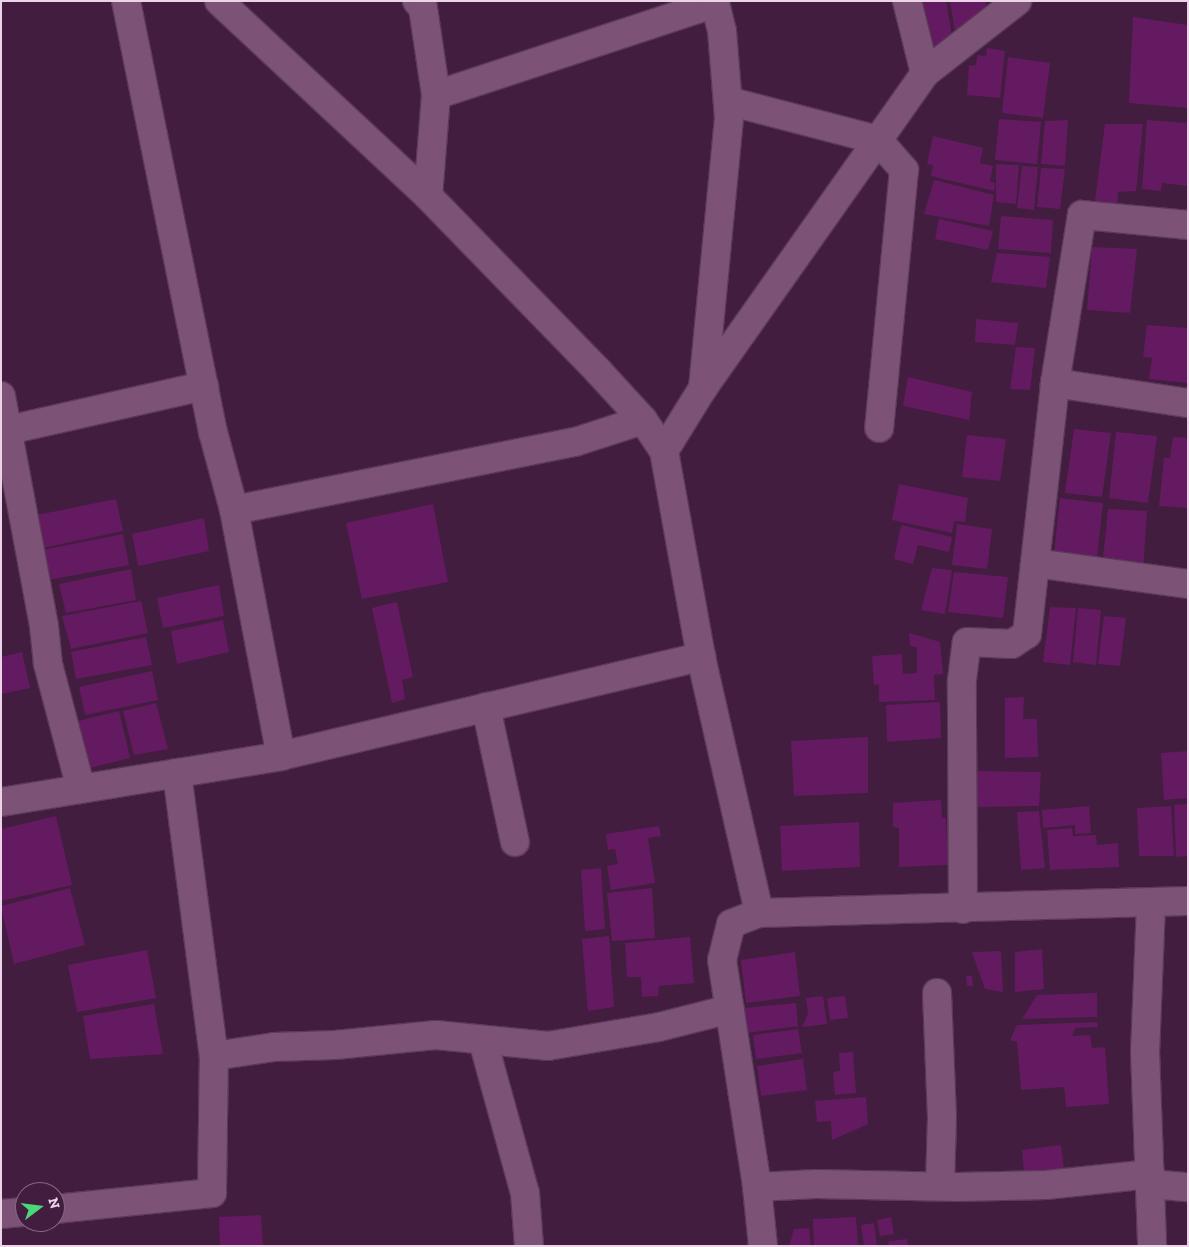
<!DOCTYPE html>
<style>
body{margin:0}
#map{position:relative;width:1189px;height:1247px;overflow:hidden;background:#421d3f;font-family:"Zilla Slab",serif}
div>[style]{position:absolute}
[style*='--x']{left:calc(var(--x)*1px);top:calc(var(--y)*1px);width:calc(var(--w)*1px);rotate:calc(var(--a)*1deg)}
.building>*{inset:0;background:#641a60}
.roads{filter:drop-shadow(1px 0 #5b3a58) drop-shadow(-1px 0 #5b3a58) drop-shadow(0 1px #5b3a58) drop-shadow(0 -1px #5b3a58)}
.minor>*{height:28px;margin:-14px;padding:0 14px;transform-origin:14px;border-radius:14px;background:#7c5277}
span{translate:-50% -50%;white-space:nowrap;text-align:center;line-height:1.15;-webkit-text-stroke:4.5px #421d3f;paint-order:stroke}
.frame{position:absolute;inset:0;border:2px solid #ebd3e8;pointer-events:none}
.north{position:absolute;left:15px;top:1182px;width:50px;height:50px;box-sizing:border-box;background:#421d3f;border:1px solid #866683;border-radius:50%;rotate:75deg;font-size:14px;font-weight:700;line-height:20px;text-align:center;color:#ebd3e8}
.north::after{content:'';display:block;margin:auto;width:18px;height:22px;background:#4bd677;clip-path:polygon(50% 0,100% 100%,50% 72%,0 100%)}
</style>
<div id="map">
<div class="building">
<i style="clip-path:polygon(914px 1px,946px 1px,953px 41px,923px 50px)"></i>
<i style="clip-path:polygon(950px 1px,985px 1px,988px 15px,956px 38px)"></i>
<i style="clip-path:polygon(1133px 17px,1188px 25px,1188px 108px,1129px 103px)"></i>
<i style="clip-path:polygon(987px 48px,1005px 51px,1000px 98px,967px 95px,969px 66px,976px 65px,977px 55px,986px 56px)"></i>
<i style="clip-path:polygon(1008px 57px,1050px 63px,1043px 118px,1002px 113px)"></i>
<i style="clip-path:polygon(999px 119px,1041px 122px,1037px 164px,995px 160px)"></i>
<i style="clip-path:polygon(1068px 120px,1065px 166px,1041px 164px,1045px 121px)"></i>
<i style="clip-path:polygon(1147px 120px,1188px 123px,1188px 186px,1162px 183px,1161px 191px,1142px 189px)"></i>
<i style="clip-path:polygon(1105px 124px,1143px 124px,1136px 191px,1118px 192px,1117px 210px,1094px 208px)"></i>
<i style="clip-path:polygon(933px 136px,983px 148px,980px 163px,993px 166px,990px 182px,995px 183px,994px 191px,931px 176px,933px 165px,927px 164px)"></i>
<i style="clip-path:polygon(996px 164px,1019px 165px,1016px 204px,996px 202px)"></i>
<i style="clip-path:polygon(1022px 166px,1038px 167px,1034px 210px,1017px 208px)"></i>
<i style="clip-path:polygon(1041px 168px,1065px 169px,1060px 209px,1037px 207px)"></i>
<i style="clip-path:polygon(934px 180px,994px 195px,989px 226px,924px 214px)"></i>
<i style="clip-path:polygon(1001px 216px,1053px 220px,1051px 253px,998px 249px)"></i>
<i style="clip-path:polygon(939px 219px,993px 231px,988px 250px,935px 239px)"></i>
<i style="clip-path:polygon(1092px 247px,1137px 249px,1130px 313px,1087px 310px)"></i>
<i style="clip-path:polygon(997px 253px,1050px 257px,1046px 288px,991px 282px)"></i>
<i style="clip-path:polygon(976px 319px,1018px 323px,1015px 345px,975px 342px)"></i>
<i style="clip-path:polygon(1147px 325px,1188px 328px,1188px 383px,1149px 379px,1152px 358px,1143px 357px)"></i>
<i style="clip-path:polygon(1016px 347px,1035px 348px,1030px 390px,1010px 389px)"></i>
<i style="clip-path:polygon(908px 377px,972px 392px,969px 420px,903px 406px)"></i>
<i style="clip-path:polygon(1074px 429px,1111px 433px,1102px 497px,1065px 493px)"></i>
<i style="clip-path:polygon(1116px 432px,1157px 436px,1148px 503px,1109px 498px)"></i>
<i style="clip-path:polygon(967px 435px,1006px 439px,1000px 481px,962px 477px)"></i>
<i style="clip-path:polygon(1173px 437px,1188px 438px,1188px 508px,1159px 506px,1164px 458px,1170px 458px)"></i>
<i style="clip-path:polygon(899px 484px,968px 498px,965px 522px,954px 521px,952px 533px,892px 520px)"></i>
<i style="clip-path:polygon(1060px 498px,1103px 503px,1096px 567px,1053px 561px)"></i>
<i style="clip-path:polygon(116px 499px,123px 531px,43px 548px,37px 515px)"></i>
<i style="clip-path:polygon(433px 504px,448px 582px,362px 599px,346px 523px)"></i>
<i style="clip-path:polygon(1108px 509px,1147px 511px,1143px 571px,1102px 568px)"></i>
<i style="clip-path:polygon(204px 518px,209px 551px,138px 566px,132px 534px)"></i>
<i style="clip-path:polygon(957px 524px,992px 529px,987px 569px,952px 565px)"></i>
<i style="clip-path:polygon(901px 525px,952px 537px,949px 552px,918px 545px,913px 564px,894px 559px)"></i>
<i style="clip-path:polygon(123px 534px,129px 565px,48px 580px,42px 550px)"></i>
<i style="clip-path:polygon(932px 568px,952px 570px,945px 614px,921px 610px)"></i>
<i style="clip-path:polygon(131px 569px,136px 600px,66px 613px,59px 584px)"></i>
<i style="clip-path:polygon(954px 572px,1008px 577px,1003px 618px,948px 612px)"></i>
<i style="clip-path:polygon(219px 585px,224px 616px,163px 628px,157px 598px)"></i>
<i style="clip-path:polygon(141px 601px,148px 633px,71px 649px,62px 616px)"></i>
<i style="clip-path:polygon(397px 602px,413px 677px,402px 680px,405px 699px,392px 703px,372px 608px)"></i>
<i style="clip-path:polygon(1050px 607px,1076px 608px,1070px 665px,1043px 662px)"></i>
<i style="clip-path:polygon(1078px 608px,1101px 610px,1096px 665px,1073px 662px)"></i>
<i style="clip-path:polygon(1104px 616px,1126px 618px,1120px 666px,1098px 664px)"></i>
<i style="clip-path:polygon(223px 620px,229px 652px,177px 664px,171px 631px)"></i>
<i style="clip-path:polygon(909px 633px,940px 642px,943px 674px,934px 675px,935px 700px,879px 702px,879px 684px,874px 685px,872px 656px,902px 654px,903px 674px,917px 673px,917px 647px,910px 646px)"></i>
<i style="clip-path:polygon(146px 637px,152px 665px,76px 679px,71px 652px)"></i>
<i style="clip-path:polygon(22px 652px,30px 688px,1px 694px,1px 657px)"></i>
<i style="clip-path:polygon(152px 671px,158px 700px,85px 715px,79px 687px)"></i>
<i style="clip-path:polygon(1024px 697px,1023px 719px,1037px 719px,1038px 757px,1005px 758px,1005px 698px)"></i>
<i style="clip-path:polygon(940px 702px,941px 738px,887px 742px,886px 705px)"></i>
<i style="clip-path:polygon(156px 703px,168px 749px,134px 755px,123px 711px)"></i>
<i style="clip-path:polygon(119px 711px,130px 758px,90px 768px,78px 721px)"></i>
<i style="clip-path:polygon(868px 737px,868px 793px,794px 796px,791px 741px)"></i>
<i style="clip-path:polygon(1188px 751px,1188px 798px,1164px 800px,1161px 753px)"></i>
<i style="clip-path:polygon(978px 771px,1041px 772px,1039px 806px,977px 807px)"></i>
<i style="clip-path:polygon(941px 800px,942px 818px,946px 818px,948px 865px,899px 867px,899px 828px,893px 827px,893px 803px)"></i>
<i style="clip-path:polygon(1188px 804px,1188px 856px,1176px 857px,1174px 805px)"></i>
<i style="clip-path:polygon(1089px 806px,1091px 833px,1075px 834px,1075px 825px,1043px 828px,1042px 810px)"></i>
<i style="clip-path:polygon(1171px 806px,1174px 856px,1139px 856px,1137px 808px)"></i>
<i style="clip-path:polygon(1039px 811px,1045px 868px,1021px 870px,1017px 812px)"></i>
<i style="clip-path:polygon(56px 816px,72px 885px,1px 901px,1px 829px)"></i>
<i style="clip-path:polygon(859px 822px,860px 867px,782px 871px,780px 826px)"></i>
<i style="clip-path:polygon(659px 826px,661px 836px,648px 838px,655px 883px,611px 890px,607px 866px,618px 864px,615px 849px,608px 850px,606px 834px)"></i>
<i style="clip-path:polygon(1072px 828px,1073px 836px,1096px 835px,1097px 845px,1118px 843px,1119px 867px,1050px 870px,1047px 830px)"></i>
<i style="clip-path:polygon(601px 868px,605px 929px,585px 931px,581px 870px)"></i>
<i style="clip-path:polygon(70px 888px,85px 945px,14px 964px,1px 906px)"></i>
<i style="clip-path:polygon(652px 888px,655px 938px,612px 941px,607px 893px)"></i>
<i style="clip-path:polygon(609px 936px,614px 1007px,588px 1011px,582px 939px)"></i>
<i style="clip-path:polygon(690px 937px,694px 983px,659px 986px,658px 996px,642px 997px,641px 977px,627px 977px,625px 943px)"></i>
<i style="clip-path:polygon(1042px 949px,1044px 989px,1015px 992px,1015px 952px)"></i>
<i style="clip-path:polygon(147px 950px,156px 998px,77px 1012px,68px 965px)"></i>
<i style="clip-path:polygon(1001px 951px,1003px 992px,985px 989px,972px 952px)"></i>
<i style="clip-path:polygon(795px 952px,800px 996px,746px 1003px,741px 960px)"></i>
<i style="clip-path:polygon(966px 976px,972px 976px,973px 986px,967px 986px)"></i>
<i style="clip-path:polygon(1097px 993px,1097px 1017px,1022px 1019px,1037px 995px)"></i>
<i style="clip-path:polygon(823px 996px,827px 1024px,802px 1027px,808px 1014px,806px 998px)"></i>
<i style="clip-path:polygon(845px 996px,848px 1018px,830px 1020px,827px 998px)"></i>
<i style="clip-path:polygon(796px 1003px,798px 1026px,747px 1033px,744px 1008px)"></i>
<i style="clip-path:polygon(154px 1004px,163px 1054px,90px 1059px,83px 1016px)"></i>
<i style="clip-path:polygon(1097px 1022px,1098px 1027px,1075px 1028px,1072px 1036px,1090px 1035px,1092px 1048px,1105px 1047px,1109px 1104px,1066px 1107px,1064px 1087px,1021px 1090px,1017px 1042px,1010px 1040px,1017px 1025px)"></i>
<i style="clip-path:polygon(798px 1029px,802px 1053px,756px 1059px,753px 1035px)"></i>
<i style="clip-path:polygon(853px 1052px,856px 1093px,835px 1095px,833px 1072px,840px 1071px,839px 1053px)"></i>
<i style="clip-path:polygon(803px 1059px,807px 1090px,761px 1096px,757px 1066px)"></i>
<i style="clip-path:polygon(866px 1097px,868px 1124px,832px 1140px,831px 1121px,817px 1122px,815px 1101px)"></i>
<i style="clip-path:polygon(1061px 1145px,1064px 1168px,1024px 1173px,1022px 1150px)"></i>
<i style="clip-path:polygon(261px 1215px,263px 1246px,220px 1246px,219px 1217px)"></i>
<i style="clip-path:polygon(856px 1217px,858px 1246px,814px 1246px,813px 1219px)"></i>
<i style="clip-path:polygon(891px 1217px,894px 1234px,880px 1236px,877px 1220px)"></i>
<i style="clip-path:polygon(874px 1223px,877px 1246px,864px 1246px,861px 1225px)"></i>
<i style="clip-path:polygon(809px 1228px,811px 1246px,789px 1246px,794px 1229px)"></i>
<i style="clip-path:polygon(907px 1239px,908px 1246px,888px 1246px,889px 1241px)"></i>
</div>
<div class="roads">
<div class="minor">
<i style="--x:126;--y:1;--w:440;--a:78.6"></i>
<i style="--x:213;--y:432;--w:81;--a:74.9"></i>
<i style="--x:234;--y:510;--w:348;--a:-11.3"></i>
<i style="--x:575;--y:442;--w:71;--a:-17.9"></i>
<i style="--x:219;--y:1;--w:286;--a:43"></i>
<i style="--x:428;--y:196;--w:244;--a:45.8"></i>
<i style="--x:598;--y:371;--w:67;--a:47.4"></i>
<i style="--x:643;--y:420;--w:37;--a:56"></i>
<i style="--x:664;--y:451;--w:209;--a:79.8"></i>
<i style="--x:701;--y:657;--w:262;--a:77.2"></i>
<i style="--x:759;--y:913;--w:429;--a:-1.6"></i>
<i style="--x:417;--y:1;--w:9;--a:49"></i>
<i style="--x:423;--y:8;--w:88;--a:81.5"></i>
<i style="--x:436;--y:95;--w:101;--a:94.5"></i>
<i style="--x:907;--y:1;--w:74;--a:76"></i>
<i style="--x:436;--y:95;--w:294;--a:-18.2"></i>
<i style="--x:715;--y:3;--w:29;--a:76"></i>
<i style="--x:722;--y:31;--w:87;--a:85.4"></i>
<i style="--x:729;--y:118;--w:271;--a:95.5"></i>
<i style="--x:728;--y:101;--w:155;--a:14.6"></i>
<i style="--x:878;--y:140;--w:40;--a:49"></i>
<i style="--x:904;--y:170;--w:259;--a:95.5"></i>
<i style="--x:1055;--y:383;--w:134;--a:8.6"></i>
<i style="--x:1;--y:396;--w:234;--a:79.4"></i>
<i style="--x:44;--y:626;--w:38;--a:84"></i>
<i style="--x:48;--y:664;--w:129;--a:75.2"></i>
<i style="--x:8;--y:430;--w:201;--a:-12.7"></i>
<i style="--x:664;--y:451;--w:74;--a:-58.2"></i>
<i style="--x:703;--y:388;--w:385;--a:-54.8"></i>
<i style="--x:925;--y:73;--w:117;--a:-38"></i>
<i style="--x:234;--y:510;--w:250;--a:79.2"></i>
<i style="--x:281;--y:756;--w:432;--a:-13.3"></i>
<i style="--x:1035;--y:563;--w:154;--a:7.8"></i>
<i style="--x:486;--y:707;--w:138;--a:77.9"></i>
<i style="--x:177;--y:773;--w:285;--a:82.6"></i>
<i style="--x:1;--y:802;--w:284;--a:-9.3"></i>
<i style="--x:1151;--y:904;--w:147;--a:92.3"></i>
<i style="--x:1145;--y:1051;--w:195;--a:87.9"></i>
<i style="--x:963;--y:909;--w:229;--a:-90.3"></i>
<i style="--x:962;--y:680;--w:38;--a:-83"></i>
<i style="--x:967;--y:642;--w:45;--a:2.5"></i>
<i style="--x:1012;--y:644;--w:18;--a:-34"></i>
<i style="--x:1027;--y:634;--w:253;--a:-83.6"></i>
<i style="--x:1055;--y:383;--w:170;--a:-80.9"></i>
<i style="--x:1082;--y:215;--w:106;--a:5.4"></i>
<i style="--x:759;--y:913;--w:30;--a:159"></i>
<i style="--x:731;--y:924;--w:37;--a:104"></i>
<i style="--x:722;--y:960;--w:230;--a:81.2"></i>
<i style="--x:757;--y:1187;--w:59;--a:-2.9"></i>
<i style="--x:816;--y:1184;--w:142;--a:1.2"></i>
<i style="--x:958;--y:1187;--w:88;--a:-1.3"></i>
<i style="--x:1046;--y:1185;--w:105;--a:-6"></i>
<i style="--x:937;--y:993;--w:125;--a:87.7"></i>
<i style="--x:942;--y:1118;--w:68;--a:91.7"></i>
<i style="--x:483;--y:1041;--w:158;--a:74.6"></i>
<i style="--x:525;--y:1193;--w:53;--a:85.7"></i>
<i style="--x:1150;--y:1184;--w:38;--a:5"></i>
<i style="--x:757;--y:1187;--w:59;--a:84.2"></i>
<i style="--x:55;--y:1209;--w:158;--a:-5.8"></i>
<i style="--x:212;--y:1193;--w:137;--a:-89.2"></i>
<i style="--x:214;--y:1056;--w:61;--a:-8.5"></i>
<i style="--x:274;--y:1047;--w:61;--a:-1.9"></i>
<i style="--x:335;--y:1045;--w:101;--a:-5.7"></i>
<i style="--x:436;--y:1035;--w:113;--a:5.6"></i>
<i style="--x:548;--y:1046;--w:113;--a:-9.7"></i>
<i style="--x:659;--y:1027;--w:73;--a:-14.2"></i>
<i style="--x:1;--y:1214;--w:24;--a:-5"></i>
</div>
</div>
<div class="frame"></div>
<div class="north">N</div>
</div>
